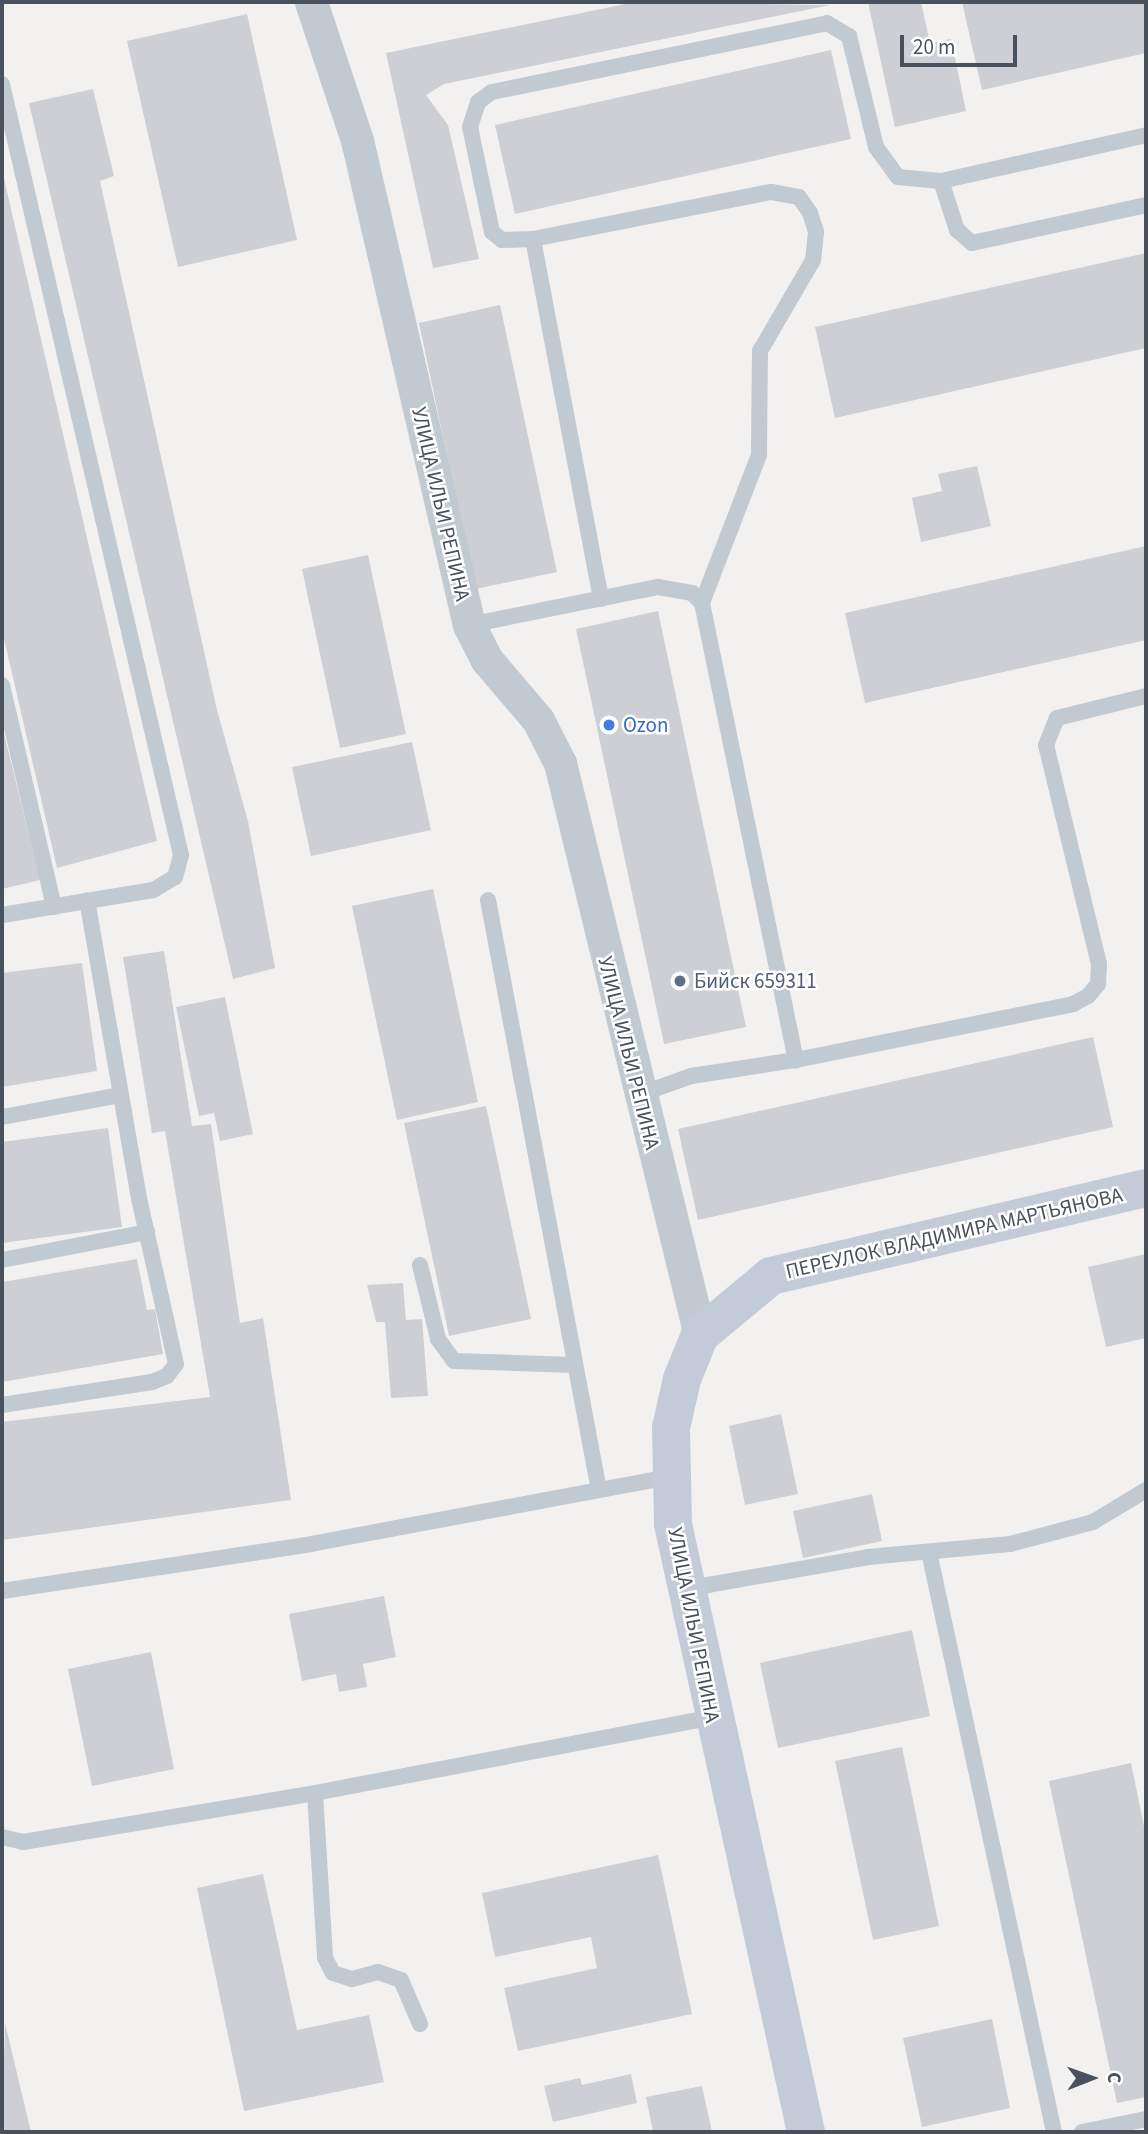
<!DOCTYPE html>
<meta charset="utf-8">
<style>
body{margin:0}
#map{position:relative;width:1148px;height:2134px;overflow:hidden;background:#f3f1f0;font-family:"Source Sans 3",sans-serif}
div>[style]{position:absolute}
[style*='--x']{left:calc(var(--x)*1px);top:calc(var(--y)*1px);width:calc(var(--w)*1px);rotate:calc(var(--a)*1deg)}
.building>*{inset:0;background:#cdcfd4}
.lane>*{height:16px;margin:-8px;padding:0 8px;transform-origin:8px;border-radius:8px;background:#c1c9d1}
.street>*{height:33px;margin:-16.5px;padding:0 16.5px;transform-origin:16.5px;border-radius:16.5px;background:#c1c9d1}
.secondary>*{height:38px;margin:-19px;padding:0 19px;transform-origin:19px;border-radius:19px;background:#c4cbd8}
.dots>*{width:19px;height:19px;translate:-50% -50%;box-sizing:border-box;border:4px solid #fff;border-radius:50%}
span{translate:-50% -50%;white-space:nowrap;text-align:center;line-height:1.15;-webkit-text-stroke:5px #fff;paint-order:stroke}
.street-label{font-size:21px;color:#49515d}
.shop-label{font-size:21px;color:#366cbe}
.left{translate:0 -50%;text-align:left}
.service-label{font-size:21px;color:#4e5e75}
.frame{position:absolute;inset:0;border:4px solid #49515d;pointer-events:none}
.north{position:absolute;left:1057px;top:2043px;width:70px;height:70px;-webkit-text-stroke:5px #fff;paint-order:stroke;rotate:89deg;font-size:19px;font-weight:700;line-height:28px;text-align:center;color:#49515d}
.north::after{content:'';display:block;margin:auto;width:24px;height:32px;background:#49515d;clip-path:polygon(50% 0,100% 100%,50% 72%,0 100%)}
.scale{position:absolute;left:900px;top:35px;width:117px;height:32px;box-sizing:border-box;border:4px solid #49515d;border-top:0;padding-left:9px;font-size:21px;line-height:24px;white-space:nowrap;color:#49515d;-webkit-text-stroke:5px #fff;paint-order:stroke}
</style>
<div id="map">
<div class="building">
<i style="clip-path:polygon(635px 2px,830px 5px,444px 84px,426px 95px,448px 125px,479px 259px,433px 268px,386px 53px)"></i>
<i style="clip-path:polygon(868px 2px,921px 2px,930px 43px,951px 39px,966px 111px,895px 127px)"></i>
<i style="clip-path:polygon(962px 2px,1146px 2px,1146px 53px,982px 90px)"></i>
<i style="clip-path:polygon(247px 14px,297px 240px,178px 267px,127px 41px)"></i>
<i style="clip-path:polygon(831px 50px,851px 139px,515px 214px,495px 125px)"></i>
<i style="clip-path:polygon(93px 89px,114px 176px,100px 181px,217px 710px,248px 821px,275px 968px,233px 979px,29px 103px)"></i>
<i style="clip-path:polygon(2px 170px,157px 841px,57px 868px,2px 630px)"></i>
<i style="clip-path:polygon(1146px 253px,1146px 348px,835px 418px,815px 327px)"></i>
<i style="clip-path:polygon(500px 305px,557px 572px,475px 589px,419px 323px)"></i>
<i style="clip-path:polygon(977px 466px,991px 526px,921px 542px,912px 498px,942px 491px,938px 474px)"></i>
<i style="clip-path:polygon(1146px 546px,1146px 640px,865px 703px,845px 613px)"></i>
<i style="clip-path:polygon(368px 555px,406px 734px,340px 748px,302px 569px)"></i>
<i style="clip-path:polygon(658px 611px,746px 1027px,664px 1044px,576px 629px)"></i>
<i style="clip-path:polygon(2px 725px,40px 880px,2px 889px)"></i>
<i style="clip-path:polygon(412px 742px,431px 830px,311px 856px,292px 767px)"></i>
<i style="clip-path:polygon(433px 889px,478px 1102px,397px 1120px,352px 906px)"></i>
<i style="clip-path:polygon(164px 951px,192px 1126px,211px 1124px,240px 1323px,263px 1318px,291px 1500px,2px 1540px,2px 1422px,210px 1397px,165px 1131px,152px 1133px,123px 957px)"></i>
<i style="clip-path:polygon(82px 963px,97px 1071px,2px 1087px,2px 973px)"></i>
<i style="clip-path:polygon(225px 997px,253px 1134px,220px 1141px,214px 1113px,199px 1116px,176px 1007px)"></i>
<i style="clip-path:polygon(1093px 1037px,1113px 1127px,698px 1220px,678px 1129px)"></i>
<i style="clip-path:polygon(486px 1106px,531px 1319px,449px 1336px,404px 1123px)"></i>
<i style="clip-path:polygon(108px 1128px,122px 1227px,2px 1243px,2px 1142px)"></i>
<i style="clip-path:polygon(1146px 1254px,1146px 1338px,1106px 1347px,1088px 1267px)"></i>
<i style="clip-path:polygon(137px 1259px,147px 1310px,155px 1309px,163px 1354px,2px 1382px,2px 1282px)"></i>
<i style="clip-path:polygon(403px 1283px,406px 1320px,422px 1319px,428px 1396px,391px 1398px,385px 1322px,376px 1322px,367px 1285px)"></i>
<i style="clip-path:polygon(781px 1414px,798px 1494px,745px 1505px,729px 1426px)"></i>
<i style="clip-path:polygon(872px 1494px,882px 1541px,803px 1558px,793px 1511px)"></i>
<i style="clip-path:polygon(384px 1596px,396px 1657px,363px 1664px,367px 1687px,339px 1692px,336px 1674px,302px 1681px,289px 1614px)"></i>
<i style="clip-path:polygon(912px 1630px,930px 1716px,778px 1748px,760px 1663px)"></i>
<i style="clip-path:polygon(151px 1652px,174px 1769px,92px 1786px,68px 1669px)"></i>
<i style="clip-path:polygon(902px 1747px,939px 1926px,873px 1940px,835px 1761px)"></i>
<i style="clip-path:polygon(1131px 1763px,1146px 1836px,1146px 2097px,1117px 2103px,1049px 1781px)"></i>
<i style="clip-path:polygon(658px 1855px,692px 2014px,518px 2051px,504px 1988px,597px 1968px,591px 1937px,495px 1957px,482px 1893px)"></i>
<i style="clip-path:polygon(263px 1874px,297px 2030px,369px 2015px,384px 2082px,244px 2111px,197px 1888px)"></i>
<i style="clip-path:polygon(992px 2019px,1010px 2108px,922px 2127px,903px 2038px)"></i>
<i style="clip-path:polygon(5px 2023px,31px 2132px,2px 2132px)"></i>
<i style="clip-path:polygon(631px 2074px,637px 2103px,553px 2122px,544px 2086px,580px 2078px,582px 2085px)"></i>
<i style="clip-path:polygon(702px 2086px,712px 2132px,653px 2132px,646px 2097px)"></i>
</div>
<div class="lane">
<i style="--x:2;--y:84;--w:792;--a:76.93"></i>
<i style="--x:181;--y:855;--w:23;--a:105"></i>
<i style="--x:175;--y:877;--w:26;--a:149"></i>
<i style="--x:153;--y:890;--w:153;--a:170.6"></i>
<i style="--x:941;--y:181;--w:52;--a:71.9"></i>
<i style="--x:957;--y:230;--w:20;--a:41"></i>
<i style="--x:972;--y:243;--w:178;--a:-12.3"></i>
<i style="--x:533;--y:239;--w:243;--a:-11.2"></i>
<i style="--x:771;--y:192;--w:28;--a:10"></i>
<i style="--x:799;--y:197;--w:19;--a:55"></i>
<i style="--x:810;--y:213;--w:20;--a:72"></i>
<i style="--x:816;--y:232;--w:28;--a:96"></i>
<i style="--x:813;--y:260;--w:105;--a:120.2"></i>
<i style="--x:760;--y:351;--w:104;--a:90.6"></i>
<i style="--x:759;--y:455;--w:159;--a:111.1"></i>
<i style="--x:601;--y:599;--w:366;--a:-100.7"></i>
<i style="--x:533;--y:239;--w:31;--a:178"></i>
<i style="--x:502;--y:240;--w:13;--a:-141"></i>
<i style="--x:492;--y:232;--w:107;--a:-101.8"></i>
<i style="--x:470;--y:127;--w:26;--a:-72"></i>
<i style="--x:478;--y:102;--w:17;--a:-36"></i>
<i style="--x:492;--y:92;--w:342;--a:-11.6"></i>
<i style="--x:827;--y:23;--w:26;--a:31"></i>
<i style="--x:849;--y:36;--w:114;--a:76.3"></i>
<i style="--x:876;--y:147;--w:37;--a:54"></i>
<i style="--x:898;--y:177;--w:43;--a:5.3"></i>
<i style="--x:941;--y:181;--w:210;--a:-12.6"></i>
<i style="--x:469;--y:625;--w:193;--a:-11.4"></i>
<i style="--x:658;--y:587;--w:35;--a:10"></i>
<i style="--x:692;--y:593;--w:14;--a:45"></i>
<i style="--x:702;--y:603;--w:467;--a:78.4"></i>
<i style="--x:2;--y:685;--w:228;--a:76.8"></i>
<i style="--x:488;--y:900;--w:600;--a:79.35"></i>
<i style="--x:638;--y:1095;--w:56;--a:-19.7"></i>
<i style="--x:691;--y:1076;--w:106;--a:-8.7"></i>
<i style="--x:796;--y:1060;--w:283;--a:-11.4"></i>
<i style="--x:1073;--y:1004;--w:17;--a:-28"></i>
<i style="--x:1088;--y:996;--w:16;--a:-50"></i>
<i style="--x:1098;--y:984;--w:20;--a:-87"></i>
<i style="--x:1099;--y:964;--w:225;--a:-103.6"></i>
<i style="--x:1046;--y:745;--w:29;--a:-68"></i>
<i style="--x:1057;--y:718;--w:92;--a:-13.9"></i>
<i style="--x:2;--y:1117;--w:121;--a:-10.5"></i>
<i style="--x:2;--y:1260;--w:148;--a:-10.9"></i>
<i style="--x:420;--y:1265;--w:76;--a:76.3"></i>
<i style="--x:438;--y:1339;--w:27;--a:54"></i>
<i style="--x:454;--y:1361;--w:120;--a:1.9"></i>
<i style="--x:2;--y:1405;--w:152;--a:-8.7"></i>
<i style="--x:152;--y:1382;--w:16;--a:-22"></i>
<i style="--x:167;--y:1376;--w:15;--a:-53"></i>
<i style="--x:176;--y:1364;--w:170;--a:-102.6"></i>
<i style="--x:139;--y:1198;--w:302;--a:-99.9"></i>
<i style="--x:929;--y:1552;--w:593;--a:77.84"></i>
<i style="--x:685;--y:1589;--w:186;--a:-9.9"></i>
<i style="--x:868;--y:1557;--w:143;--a:-5.2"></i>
<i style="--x:1010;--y:1544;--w:86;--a:-14.8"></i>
<i style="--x:1093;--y:1522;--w:62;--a:-31.1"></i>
<i style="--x:2;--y:1591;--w:313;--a:-8.6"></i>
<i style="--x:311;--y:1544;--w:365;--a:-10.6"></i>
<i style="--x:315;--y:1793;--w:165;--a:86.5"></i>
<i style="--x:325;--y:1958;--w:17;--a:62"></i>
<i style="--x:333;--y:1973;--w:20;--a:18"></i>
<i style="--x:352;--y:1979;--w:27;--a:-15"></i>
<i style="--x:378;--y:1972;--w:24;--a:19"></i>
<i style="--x:401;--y:1980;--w:48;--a:66.6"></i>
<i style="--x:2;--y:1837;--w:22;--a:13"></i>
<i style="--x:23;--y:1842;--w:296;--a:-9.5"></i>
<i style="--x:315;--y:1793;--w:404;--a:-10.8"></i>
<i style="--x:1082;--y:2132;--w:65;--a:-11.5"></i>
</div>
<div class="street">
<i style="--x:311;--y:2;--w:145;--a:71.6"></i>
<i style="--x:357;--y:140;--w:498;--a:77"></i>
<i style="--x:469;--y:625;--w:39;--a:63"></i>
<i style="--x:487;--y:660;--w:79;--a:49.6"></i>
<i style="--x:538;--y:720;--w:48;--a:62.9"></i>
<i style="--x:560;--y:763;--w:589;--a:76.25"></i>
</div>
<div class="secondary">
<i style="--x:806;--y:2132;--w:622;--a:-102.34"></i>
<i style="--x:673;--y:1524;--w:96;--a:-91.2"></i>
<i style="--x:671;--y:1428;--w:50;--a:-77.3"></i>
<i style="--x:682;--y:1379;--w:48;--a:-67.8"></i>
<i style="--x:700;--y:1335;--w:92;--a:-39.7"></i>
<i style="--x:771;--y:1276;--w:385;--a:-13.2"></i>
</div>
<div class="dots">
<i style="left:609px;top:725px;background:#3f7fe0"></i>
<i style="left:680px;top:981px;background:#5c6f8a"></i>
</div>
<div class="street-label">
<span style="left:441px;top:504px;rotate:77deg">УЛИЦА ИЛЬИ РЕПИНА</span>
<span style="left:629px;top:1053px;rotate:76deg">УЛИЦА ИЛЬИ РЕПИНА</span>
<span style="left:954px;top:1233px;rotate:-13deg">ПЕРЕУЛОК ВЛАДИМИРА МАРТЬЯНОВА</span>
<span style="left:694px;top:1625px;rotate:79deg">УЛИЦА ИЛЬИ РЕПИНА</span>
</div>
<div class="shop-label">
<span class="left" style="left:623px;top:725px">Ozon</span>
</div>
<div class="service-label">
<span class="left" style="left:694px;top:981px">Бийск 659311</span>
</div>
<div class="frame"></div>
<div class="north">С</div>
<div class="scale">20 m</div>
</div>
